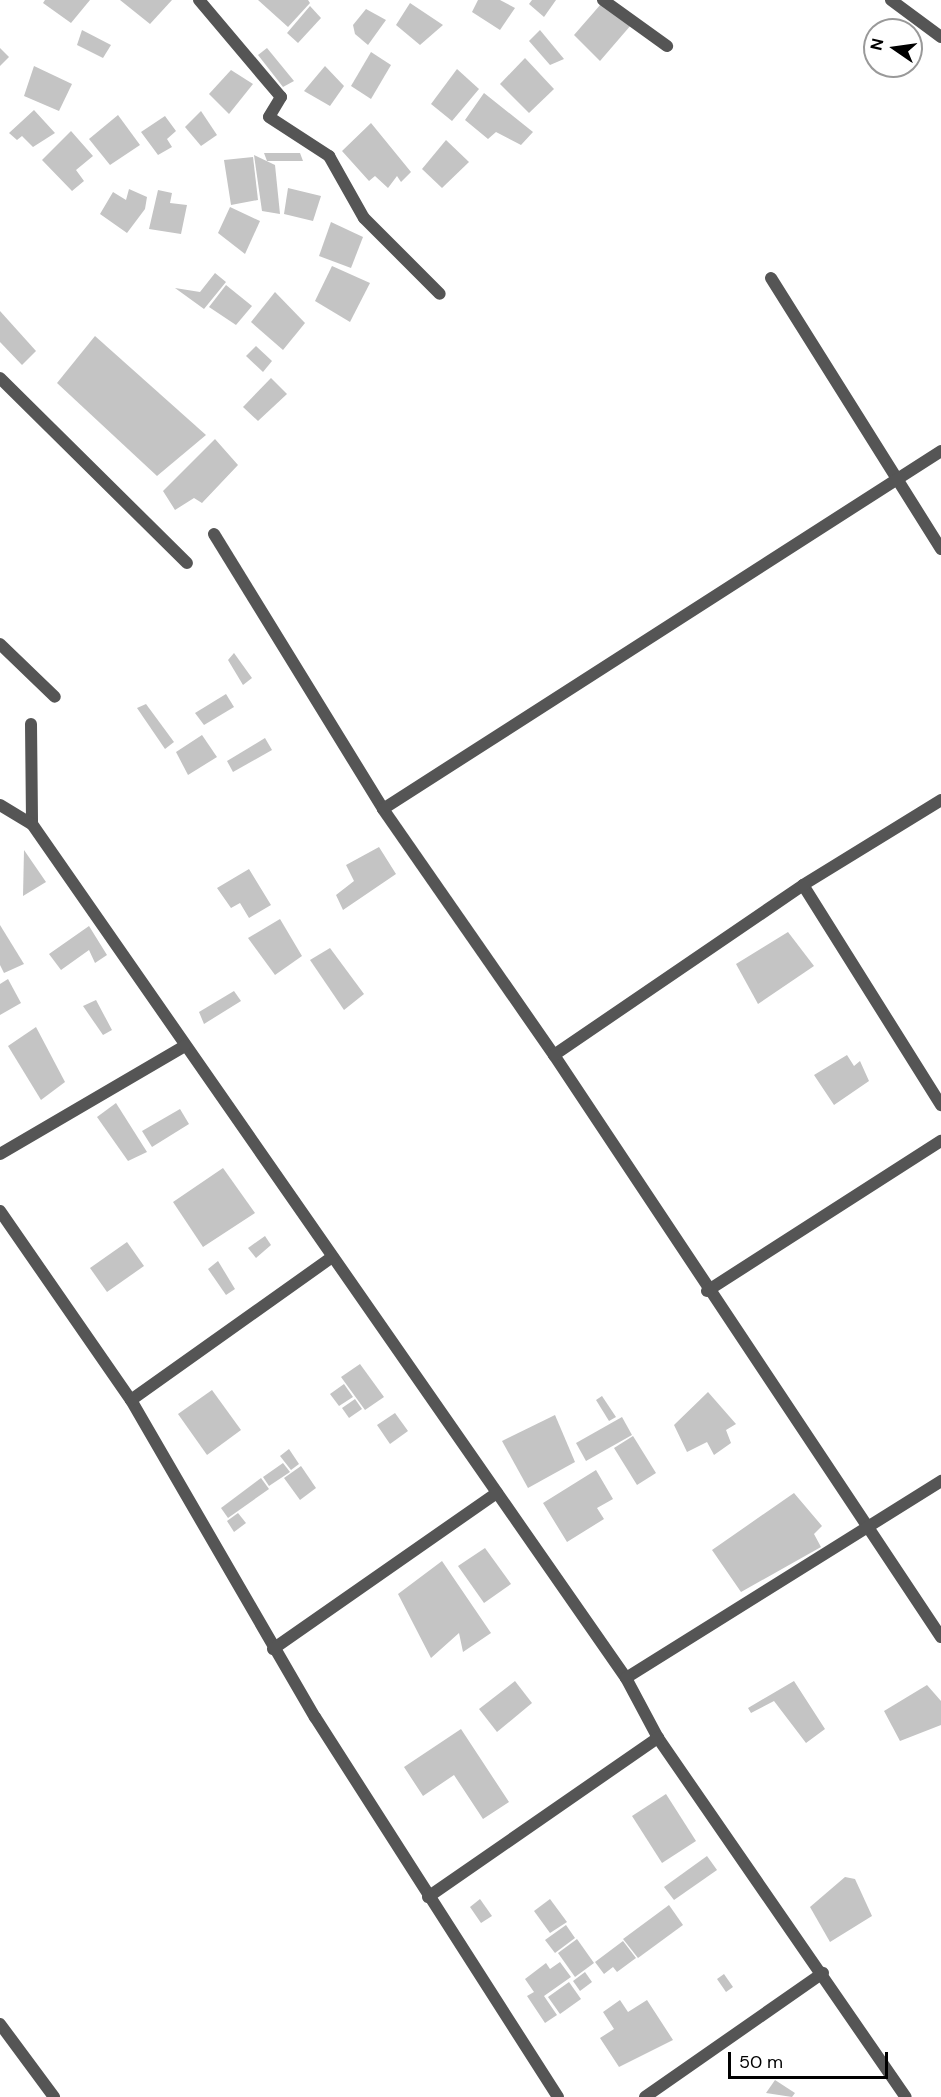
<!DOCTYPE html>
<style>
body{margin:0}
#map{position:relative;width:941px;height:2097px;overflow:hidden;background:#fff;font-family:"DM Sans",sans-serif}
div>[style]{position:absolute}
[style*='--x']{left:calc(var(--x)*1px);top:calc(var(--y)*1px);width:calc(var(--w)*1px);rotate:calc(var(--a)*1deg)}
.building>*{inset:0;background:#c4c4c4}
.street>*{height:12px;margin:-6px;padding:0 6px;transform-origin:6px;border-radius:6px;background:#555}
span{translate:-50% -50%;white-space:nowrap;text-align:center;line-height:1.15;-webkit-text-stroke:4.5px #fff;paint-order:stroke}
.north{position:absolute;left:863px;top:18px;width:60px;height:60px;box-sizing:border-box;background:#fff;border:2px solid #999;border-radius:50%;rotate:283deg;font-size:16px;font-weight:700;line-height:24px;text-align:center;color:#000}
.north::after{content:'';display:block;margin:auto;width:21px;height:27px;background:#000;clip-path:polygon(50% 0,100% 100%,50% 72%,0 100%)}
.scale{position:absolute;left:728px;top:2052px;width:160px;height:27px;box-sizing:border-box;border:3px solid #000;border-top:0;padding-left:8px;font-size:18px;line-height:21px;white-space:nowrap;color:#000;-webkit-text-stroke:4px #fff;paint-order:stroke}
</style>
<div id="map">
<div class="building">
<i style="clip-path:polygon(45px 0,90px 0,71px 23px,43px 3px)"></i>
<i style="clip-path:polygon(120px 0,172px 0,150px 24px)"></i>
<i style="clip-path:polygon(258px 0,308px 0,310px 3px,288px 27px)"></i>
<i style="clip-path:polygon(478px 0,500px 0,515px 8px,500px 30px,472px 12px)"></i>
<i style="clip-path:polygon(532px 0,556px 0,544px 17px,529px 4px)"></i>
<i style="clip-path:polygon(410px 3px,443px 25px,420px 45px,396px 25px)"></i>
<i style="clip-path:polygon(601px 4px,631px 25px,600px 61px,574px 35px)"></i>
<i style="clip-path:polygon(310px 6px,321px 18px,298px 43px,287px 33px)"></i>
<i style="clip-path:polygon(366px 9px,386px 20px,368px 45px,355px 34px,353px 25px)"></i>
<i style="clip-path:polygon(82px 30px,111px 45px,103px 58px,77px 45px)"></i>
<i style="clip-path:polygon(540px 30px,564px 59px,550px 65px,529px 41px)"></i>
<i style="clip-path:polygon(0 48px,9px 57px,0 66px)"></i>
<i style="clip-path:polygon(267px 48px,294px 81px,283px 87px,258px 55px)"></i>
<i style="clip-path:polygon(371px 52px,391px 65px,371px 99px,351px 86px)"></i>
<i style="clip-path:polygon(525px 58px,554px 89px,529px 113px,500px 84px)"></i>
<i style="clip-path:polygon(34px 66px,72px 84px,59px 111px,24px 96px)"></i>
<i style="clip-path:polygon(325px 66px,344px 86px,330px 106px,304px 91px)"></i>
<i style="clip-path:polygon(457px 69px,479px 89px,452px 121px,431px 104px)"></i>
<i style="clip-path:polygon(231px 70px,253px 84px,229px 114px,209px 94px)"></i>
<i style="clip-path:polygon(484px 93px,533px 132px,521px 145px,496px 132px,488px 139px,465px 120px)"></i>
<i style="clip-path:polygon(34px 110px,55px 133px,33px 147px,22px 136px,17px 140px,9px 133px)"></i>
<i style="clip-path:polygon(201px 111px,217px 135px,201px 146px,185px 127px)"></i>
<i style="clip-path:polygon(118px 115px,140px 145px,110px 165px,89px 139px)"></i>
<i style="clip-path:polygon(165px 116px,176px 131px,167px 139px,172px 147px,158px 155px,141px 132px)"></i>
<i style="clip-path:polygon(371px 123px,411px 172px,401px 182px,397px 176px,388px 188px,375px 176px,369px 181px,342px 151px)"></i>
<i style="clip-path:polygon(71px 131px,93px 156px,76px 170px,84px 181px,72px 191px,42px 160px)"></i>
<i style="clip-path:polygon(446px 140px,469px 162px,442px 188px,422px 169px)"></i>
<i style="clip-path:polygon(264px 153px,300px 153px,303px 161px,267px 161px)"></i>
<i style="clip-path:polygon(254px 155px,275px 165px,280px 214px,262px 211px)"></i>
<i style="clip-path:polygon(253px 157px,258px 200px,231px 205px,224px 160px)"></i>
<i style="clip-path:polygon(288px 188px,321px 196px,313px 221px,284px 214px)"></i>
<i style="clip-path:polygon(129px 189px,147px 197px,145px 209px,127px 233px,100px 214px,113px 192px,126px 200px)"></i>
<i style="clip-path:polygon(158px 190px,172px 193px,170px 203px,187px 205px,181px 234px,149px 229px)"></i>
<i style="clip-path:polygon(230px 207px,260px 221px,245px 254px,218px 233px)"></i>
<i style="clip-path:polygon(331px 222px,363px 237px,351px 268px,319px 256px)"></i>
<i style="clip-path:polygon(332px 266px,370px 283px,350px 322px,315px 301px)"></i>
<i style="clip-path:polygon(215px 273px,226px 282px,204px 309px,175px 288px,200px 292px)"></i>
<i style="clip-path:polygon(226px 285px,252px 306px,236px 325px,209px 307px)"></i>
<i style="clip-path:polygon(275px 292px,305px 323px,283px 350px,251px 322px)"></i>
<i style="clip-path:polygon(0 311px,36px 351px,22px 365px,0 342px)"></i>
<i style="clip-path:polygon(95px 336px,206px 435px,157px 476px,57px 383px)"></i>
<i style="clip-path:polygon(256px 346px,272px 361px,263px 372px,246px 356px)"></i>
<i style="clip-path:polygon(271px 378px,287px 394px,258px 421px,243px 407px)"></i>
<i style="clip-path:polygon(215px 439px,238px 465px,202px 503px,194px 498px,175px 510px,163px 491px)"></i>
<i style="clip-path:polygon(234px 653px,252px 678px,243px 685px,228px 660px)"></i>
<i style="clip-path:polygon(226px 694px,234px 707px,204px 725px,195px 713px)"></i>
<i style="clip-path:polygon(146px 704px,174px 742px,165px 749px,137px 708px)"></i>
<i style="clip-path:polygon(202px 735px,217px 757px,188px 775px,176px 752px)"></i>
<i style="clip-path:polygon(265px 738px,272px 750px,233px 772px,227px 761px)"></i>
<i style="clip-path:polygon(379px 847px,396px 874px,343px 910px,336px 895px,354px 881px,346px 865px)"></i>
<i style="clip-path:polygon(24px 850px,46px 882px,23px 896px)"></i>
<i style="clip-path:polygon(249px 869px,271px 905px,249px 918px,240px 903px,231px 908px,217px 888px)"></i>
<i style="clip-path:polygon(280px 919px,302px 956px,275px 975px,248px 938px)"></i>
<i style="clip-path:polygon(0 925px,24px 964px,4px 973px,0 965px)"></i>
<i style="clip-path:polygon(89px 926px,107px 955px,95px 963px,89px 950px,61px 970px,49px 954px)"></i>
<i style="clip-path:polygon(788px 932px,814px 966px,758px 1004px,736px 964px)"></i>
<i style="clip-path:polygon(330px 948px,364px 994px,344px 1010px,310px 960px)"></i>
<i style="clip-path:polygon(8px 979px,21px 1003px,0 1015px,0 984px)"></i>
<i style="clip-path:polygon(234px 991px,241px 1001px,204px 1024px,199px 1012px)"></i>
<i style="clip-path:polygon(96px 1000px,112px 1030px,103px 1035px,83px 1006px)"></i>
<i style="clip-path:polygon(36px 1027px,65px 1082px,41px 1100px,8px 1046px)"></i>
<i style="clip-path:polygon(847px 1055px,854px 1066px,860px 1061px,869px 1081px,834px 1105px,814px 1075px)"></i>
<i style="clip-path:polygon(116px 1103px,147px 1152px,128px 1161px,97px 1117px)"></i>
<i style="clip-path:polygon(180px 1109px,189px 1124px,152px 1147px,142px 1131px)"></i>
<i style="clip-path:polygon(223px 1168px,255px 1213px,203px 1247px,173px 1202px)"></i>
<i style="clip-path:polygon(265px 1236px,271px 1245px,256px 1258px,248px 1248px)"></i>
<i style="clip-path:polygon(127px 1242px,144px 1266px,107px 1292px,90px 1268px)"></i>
<i style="clip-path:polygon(218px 1261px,235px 1289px,226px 1295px,208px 1269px)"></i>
<i style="clip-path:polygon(360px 1364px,384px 1397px,365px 1410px,341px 1377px)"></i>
<i style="clip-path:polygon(344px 1384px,353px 1397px,339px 1406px,330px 1394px)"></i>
<i style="clip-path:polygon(212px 1390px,241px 1430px,207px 1455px,178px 1414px)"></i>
<i style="clip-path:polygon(708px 1392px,736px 1424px,726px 1430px,731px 1443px,714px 1455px,707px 1442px,687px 1452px,674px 1425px)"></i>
<i style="clip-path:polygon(602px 1396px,616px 1417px,609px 1421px,596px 1400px)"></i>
<i style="clip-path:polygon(355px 1399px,362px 1409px,349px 1418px,342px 1408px)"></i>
<i style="clip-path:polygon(395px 1413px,408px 1431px,390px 1444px,377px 1425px)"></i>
<i style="clip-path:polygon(555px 1415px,575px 1462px,528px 1488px,502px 1441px)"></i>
<i style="clip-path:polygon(622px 1417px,632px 1435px,586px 1461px,576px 1443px)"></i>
<i style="clip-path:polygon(633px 1436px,656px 1473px,637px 1485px,614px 1448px)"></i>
<i style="clip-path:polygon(289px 1449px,299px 1464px,291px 1470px,280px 1456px)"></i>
<i style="clip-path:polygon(283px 1463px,290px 1472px,269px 1486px,263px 1477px)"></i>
<i style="clip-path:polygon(301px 1466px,316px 1488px,300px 1500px,284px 1478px)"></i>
<i style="clip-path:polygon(596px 1470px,613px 1499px,597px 1508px,604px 1519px,567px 1542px,543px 1503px)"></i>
<i style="clip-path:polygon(261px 1478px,269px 1489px,228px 1518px,221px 1508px)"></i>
<i style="clip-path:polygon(794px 1493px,822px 1526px,814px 1534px,821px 1547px,741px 1592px,712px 1550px)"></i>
<i style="clip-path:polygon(238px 1513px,246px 1523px,234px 1532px,227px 1521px)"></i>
<i style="clip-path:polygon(485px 1548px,511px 1584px,484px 1603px,458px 1566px)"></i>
<i style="clip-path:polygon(442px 1561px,491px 1633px,463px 1652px,459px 1633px,431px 1658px,398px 1594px)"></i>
<i style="clip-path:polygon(515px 1681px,532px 1703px,497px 1732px,479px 1709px)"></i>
<i style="clip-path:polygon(794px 1681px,825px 1729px,806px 1743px,774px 1701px,751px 1713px,748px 1708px)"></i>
<i style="clip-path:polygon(927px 1685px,941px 1701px,941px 1725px,900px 1741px,884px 1711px)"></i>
<i style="clip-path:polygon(461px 1729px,509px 1802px,483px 1819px,454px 1775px,423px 1796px,404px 1767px)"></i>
<i style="clip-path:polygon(666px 1794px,696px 1841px,662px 1863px,632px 1816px)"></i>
<i style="clip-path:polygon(707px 1856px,717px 1870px,674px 1900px,664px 1887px)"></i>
<i style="clip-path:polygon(845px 1877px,855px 1879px,872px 1916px,830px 1942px,810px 1907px)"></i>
<i style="clip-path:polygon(480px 1899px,492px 1916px,481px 1923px,470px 1907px)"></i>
<i style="clip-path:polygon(550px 1899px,567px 1922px,550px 1933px,534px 1911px)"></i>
<i style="clip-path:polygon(669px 1905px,683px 1925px,638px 1958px,623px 1939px)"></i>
<i style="clip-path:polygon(566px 1925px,575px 1938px,555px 1953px,545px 1940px)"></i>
<i style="clip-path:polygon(577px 1939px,594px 1963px,575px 1977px,558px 1953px)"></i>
<i style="clip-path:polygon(623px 1941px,636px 1958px,617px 1972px,613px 1967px,604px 1974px,595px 1962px)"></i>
<i style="clip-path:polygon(560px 1962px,571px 1977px,544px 1996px,557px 2015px,545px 2023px,527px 1996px,534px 1992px,525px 1979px,546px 1963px,550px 1969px)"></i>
<i style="clip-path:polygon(585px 1972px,592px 1982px,580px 1991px,573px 1981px)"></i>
<i style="clip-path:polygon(724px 1974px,733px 1987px,726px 1992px,717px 1979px)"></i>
<i style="clip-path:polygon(569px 1982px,581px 1999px,560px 2014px,548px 1997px)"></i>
<i style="clip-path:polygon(620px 2000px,628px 2012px,647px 2000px,673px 2040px,619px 2067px,600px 2038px,614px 2029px,603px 2012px)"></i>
<i style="clip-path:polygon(775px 2080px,795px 2093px,792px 2097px,766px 2093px)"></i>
</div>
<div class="street">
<i style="--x:199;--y:0;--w:127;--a:49.8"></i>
<i style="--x:281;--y:97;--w:23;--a:121"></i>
<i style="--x:269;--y:117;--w:72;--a:33"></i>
<i style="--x:329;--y:156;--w:71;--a:60.6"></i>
<i style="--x:364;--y:218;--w:107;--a:45"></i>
<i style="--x:603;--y:0;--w:79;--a:35.7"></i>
<i style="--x:891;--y:0;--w:62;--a:36.5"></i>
<i style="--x:771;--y:278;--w:320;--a:57.9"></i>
<i style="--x:0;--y:378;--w:263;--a:44.7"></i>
<i style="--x:214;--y:534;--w:323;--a:58.4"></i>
<i style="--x:383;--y:809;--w:300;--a:55.2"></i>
<i style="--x:554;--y:1055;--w:699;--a:56.38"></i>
<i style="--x:0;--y:644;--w:76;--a:43.9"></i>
<i style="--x:31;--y:724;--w:100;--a:89.4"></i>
<i style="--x:0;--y:805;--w:37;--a:31"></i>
<i style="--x:32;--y:824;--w:1040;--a:55.18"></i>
<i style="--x:626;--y:1678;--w:68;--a:61.9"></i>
<i style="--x:658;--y:1738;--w:436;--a:55.4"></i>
<i style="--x:383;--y:809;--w:663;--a:-32.68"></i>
<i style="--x:803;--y:885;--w:260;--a:57.9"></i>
<i style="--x:554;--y:1055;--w:301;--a:-34.3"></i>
<i style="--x:803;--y:885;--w:162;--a:-31.6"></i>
<i style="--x:0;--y:1154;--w:214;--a:-30.3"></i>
<i style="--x:0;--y:1211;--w:230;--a:55.3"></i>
<i style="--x:131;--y:1400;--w:367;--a:59.9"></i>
<i style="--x:315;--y:1717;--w:451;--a:57.4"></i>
<i style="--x:707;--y:1291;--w:278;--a:-32.7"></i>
<i style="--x:131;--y:1400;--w:247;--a:-35.4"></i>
<i style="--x:273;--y:1649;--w:273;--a:-34.9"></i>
<i style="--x:626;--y:1678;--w:372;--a:-32"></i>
<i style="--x:428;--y:1897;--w:280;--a:-34.7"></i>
<i style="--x:0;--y:2024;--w:91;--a:53.5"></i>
<i style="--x:645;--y:2097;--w:217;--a:-34.9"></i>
</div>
<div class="north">N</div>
<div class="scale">50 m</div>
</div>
